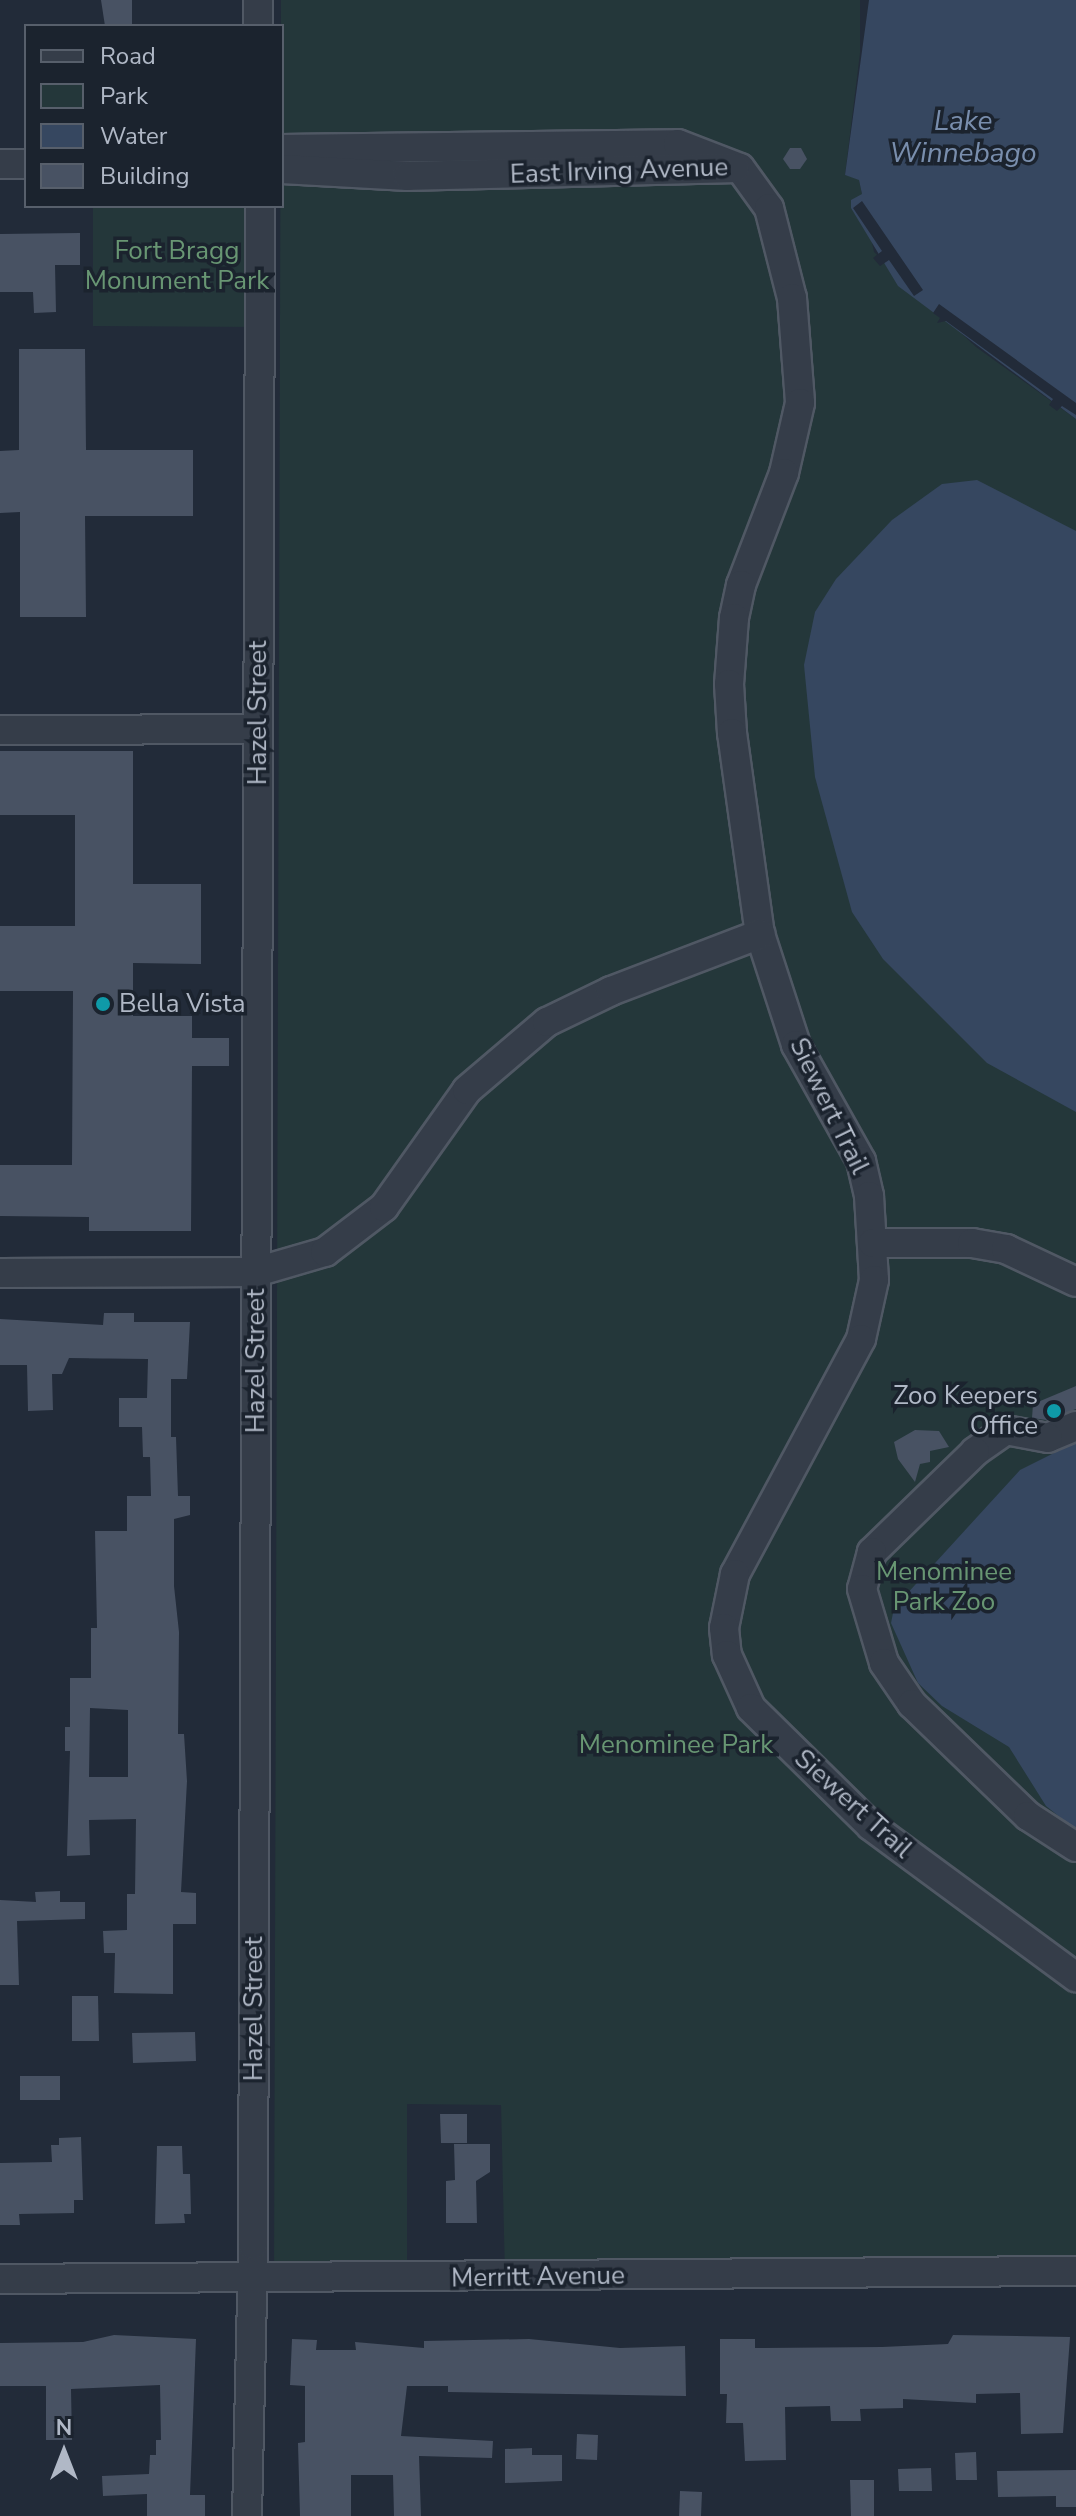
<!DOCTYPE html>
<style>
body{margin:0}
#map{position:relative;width:1076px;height:2516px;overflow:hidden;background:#222b39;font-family:"Nunito Sans",sans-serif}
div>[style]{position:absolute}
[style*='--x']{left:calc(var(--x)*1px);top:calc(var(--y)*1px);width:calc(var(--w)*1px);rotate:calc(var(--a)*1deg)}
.green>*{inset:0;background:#24373a}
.water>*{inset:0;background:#364760}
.pier>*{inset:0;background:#222b39}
.building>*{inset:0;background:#485263}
.roads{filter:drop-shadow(2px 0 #505864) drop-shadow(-2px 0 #505864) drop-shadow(0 2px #505864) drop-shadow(0 -2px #505864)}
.minor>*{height:28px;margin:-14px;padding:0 14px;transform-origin:14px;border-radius:14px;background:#353d49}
.dots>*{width:22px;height:22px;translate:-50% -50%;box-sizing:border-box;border:4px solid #1b232e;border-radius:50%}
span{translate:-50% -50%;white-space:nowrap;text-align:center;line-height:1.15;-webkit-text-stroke:7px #1b232e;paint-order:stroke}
.street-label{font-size:26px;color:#b0b8c6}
.park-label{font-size:26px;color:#689673}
.poi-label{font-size:26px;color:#b0b8c6}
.left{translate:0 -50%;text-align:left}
.right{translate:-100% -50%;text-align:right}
.water-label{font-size:28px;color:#798ead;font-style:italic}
.legend{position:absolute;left:24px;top:24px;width:260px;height:184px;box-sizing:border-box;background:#1b232e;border:2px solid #575f6b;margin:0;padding:10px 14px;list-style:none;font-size:24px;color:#b0b8c6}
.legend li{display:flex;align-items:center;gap:16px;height:40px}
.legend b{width:40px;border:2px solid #575f6b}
.north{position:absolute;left:24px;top:2412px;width:80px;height:80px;-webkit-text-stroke:6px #1b232e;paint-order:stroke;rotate:0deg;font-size:22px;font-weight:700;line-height:32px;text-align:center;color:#b0b8c6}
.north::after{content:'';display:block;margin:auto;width:28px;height:36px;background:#b0b8c6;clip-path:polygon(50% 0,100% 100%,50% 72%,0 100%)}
</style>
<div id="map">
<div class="green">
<i style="clip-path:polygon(281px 0,860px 0,860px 53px,845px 175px,859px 179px,874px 252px,976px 347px,1076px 419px,1076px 2256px,505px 2277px,501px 2105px,407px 2104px,407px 2278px,274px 2277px)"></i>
<i style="clip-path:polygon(93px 206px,260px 206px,261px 327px,93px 326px)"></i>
</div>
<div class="water">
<i style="clip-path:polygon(869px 0,1076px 0,1076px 419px,898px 286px,851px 208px,851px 200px,862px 194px,859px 180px,845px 175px)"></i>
<i style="clip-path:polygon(977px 480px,1076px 531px,1076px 1112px,987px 1063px,883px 959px,852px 912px,815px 777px,804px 665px,815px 612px,836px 579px,892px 520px,942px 484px)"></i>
<i style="clip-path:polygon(1076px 1442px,1076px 1830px,1046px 1806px,1009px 1747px,942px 1706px,918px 1683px,891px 1623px,894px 1608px,1020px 1470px)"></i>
</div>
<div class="pier">
<i style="clip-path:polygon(862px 201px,923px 290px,914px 296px,889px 260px,880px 266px,873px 258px,882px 251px,853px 208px)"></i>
<i style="clip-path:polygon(939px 304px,1076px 403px,1076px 415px,1062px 406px,1057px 411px,1049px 405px,1053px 399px,946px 321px,937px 323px,940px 318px,933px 313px)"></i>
</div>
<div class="building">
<i style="clip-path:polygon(101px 0,132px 0,132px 26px,105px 26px)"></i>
<i style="clip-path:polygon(790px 148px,801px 148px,807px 159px,800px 169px,790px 169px,783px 159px)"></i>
<i style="clip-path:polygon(80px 233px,80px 265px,55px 265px,56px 312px,34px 313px,33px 292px,0 292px,0 234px)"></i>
<i style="clip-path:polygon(19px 349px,85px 349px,86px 450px,193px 450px,193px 516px,85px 516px,86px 617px,20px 617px,20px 512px,0 513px,0 451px,19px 450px)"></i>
<i style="clip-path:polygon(0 751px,133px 751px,133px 884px,201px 884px,201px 964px,133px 963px,133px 1016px,192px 1016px,192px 1038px,229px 1038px,229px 1066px,192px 1066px,191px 1231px,89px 1231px,89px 1217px,0 1216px,0 1165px,72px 1165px,73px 991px,0 991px,0 926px,75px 926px,75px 815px,0 815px)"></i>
<i style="clip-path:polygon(evenodd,104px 1313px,134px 1313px,134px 1322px,190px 1322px,187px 1379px,171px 1379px,171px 1437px,176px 1437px,178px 1496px,190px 1496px,190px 1515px,174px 1519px,174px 1586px,179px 1632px,178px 1734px,184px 1734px,187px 1781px,181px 1892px,196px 1893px,196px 1924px,173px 1924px,173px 1994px,114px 1993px,115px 1953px,104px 1953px,103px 1931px,127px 1930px,127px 1894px,135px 1894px,136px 1819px,89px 1820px,90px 1855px,67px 1856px,70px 1751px,65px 1751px,65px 1727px,70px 1727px,70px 1678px,91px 1678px,91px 1628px,97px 1628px,95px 1531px,127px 1531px,127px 1496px,151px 1496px,150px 1457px,143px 1457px,142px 1427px,119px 1427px,119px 1398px,147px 1398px,148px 1359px,69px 1358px,62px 1374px,52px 1374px,53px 1410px,28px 1411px,27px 1365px,0 1365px,0 1319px,103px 1325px,104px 1313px,90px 1708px,128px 1710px,128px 1777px,89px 1777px,90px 1708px)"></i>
<i style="clip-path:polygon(1076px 1386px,1076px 1409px,1046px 1420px,1032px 1418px,1033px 1404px)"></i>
<i style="clip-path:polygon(915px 1430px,939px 1431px,949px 1447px,930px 1451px,930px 1462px,920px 1464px,915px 1482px,898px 1459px,894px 1442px)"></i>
<i style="clip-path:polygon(60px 1891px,60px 1902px,85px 1902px,85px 1919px,17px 1921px,19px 1985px,0 1985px,0 1900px,36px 1902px,35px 1892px)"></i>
<i style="clip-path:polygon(72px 1996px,98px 1996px,99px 2041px,72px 2041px)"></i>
<i style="clip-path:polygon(195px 2032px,196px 2061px,133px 2063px,132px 2033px)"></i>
<i style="clip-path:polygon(20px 2076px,60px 2076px,60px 2100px,20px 2100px)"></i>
<i style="clip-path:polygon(440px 2114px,467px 2114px,467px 2143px,441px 2143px)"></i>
<i style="clip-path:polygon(81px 2137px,83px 2200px,74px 2200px,74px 2213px,19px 2214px,20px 2225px,0 2225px,0 2163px,52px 2162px,51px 2145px,59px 2145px,59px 2138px)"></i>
<i style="clip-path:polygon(454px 2144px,490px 2144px,490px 2172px,476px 2181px,477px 2223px,446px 2223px,446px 2181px,455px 2180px)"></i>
<i style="clip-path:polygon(157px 2146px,182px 2146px,183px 2174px,190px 2174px,191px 2214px,184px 2214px,185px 2223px,155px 2224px)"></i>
<i style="clip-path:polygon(114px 2335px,196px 2339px,190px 2495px,205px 2495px,205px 2516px,147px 2516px,147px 2494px,103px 2496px,102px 2476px,149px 2474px,150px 2455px,156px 2455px,156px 2440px,161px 2440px,160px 2385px,71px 2389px,72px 2440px,46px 2440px,46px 2386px,0 2386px,0 2343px,83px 2342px)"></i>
<i style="clip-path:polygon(953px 2335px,1070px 2337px,1063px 2433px,1021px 2434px,1020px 2393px,976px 2394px,976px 2403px,903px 2399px,903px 2408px,860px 2409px,861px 2421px,831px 2421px,830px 2406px,785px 2407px,786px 2460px,745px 2461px,743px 2423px,726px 2423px,727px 2394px,720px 2394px,720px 2339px,755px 2339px,755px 2348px,882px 2347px,948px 2344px)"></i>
<i style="clip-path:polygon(292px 2339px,317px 2340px,316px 2350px,356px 2350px,355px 2342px,424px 2348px,424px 2341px,529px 2339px,620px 2348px,685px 2346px,686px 2396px,448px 2392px,448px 2386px,407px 2386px,401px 2436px,493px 2441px,492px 2458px,419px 2456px,421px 2516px,394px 2516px,393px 2475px,351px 2475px,351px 2516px,300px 2516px,298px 2443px,305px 2442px,305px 2386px,290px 2385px)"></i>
<i style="clip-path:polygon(577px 2434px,598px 2435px,597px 2460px,576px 2459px)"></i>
<i style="clip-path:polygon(532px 2448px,532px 2455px,562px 2455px,562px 2481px,505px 2483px,505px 2449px)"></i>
<i style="clip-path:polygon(976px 2452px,977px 2480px,956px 2480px,955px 2453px)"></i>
<i style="clip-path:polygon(931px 2468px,932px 2491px,899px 2491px,898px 2469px)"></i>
<i style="clip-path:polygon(1076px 2470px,1076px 2507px,1056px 2507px,1056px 2496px,998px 2497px,997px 2471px)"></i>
<i style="clip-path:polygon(850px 2480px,874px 2480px,874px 2516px,851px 2516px)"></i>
<i style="clip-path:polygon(680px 2491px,702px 2492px,701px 2516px,679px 2516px)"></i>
</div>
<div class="roads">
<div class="minor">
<i style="--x:258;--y:26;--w:26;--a:-90"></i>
<i style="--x:282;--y:149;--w:396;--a:-0.7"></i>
<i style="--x:678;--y:144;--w:66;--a:21.2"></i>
<i style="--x:740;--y:168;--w:49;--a:54.1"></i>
<i style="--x:769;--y:208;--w:93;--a:75.7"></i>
<i style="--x:792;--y:298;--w:105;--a:85.6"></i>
<i style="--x:800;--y:403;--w:72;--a:102.9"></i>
<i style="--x:784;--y:473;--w:120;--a:111"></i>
<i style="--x:741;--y:585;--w:34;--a:102"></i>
<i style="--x:734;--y:618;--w:66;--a:94.3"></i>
<i style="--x:729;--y:684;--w:49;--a:86.5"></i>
<i style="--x:732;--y:733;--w:203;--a:82.1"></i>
<i style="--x:760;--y:934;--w:117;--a:72"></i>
<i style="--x:796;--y:1045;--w:133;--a:60.7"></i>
<i style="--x:861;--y:1161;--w:36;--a:77"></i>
<i style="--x:869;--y:1196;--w:84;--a:86.6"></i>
<i style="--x:874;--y:1280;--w:60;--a:102.4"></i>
<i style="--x:861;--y:1339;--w:267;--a:118.2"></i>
<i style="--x:735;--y:1574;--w:55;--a:101.5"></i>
<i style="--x:724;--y:1628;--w:27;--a:84"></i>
<i style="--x:727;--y:1655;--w:58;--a:65.6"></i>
<i style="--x:751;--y:1708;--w:168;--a:44.5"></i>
<i style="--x:871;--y:1826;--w:255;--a:36.4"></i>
<i style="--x:0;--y:164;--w:26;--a:0"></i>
<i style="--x:282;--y:169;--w:126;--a:3.2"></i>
<i style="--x:408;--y:176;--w:327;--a:-1.4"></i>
<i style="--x:0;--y:730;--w:258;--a:-0.2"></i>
<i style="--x:873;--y:1243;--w:99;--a:0"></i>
<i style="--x:972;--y:1243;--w:35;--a:10"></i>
<i style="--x:1006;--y:1249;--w:77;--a:25.2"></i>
<i style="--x:0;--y:1273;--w:256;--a:-0.2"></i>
<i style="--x:256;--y:1272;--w:72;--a:-16.2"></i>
<i style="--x:325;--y:1252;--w:74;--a:-37.3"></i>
<i style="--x:384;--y:1207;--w:143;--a:-54.6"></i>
<i style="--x:467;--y:1090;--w:105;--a:-40.4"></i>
<i style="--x:547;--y:1022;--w:71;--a:-25.8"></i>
<i style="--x:611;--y:991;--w:160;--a:-20.9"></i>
<i style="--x:1076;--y:1426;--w:30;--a:157"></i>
<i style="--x:1048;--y:1438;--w:43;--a:-169.2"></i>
<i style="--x:1006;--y:1430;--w:38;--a:145"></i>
<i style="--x:975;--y:1452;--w:144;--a:135.8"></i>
<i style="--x:872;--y:1552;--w:38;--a:105"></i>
<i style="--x:862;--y:1589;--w:77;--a:73.4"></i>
<i style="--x:884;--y:1663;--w:50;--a:55.7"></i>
<i style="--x:912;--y:1704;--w:161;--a:44"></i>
<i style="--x:1028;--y:1816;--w:57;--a:32.9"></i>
<i style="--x:0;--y:2279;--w:1076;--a:-0.43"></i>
<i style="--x:247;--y:2516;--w:271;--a:-88.7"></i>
<i style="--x:253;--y:2245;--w:2039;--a:-89.8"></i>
</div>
</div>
<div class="dots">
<i style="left:103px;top:1004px;background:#0f9aa8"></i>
<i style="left:1054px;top:1411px;background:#0f9aa8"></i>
</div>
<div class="street-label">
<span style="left:619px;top:171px;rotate:-2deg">East Irving Avenue</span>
<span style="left:258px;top:713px;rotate:-90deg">Hazel Street</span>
<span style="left:829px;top:1106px;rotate:64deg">Siewert Trail</span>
<span style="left:256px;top:1361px;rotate:-90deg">Hazel Street</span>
<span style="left:853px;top:1804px;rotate:42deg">Siewert Trail</span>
<span style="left:254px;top:2009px;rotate:-90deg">Hazel Street</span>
<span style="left:538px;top:2277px;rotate:-1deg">Merritt Avenue</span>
</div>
<div class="park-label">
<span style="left:177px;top:266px">Fort Bragg<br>Monument Park</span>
<span style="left:944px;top:1587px">Menominee<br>Park Zoo</span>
<span style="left:676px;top:1745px">Menominee Park</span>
</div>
<div class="poi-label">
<span class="left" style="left:119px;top:1004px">Bella Vista</span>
<span class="right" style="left:1038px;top:1411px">Zoo Keepers<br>Office</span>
</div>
<div class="water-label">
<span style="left:963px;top:137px">Lake<br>Winnebago</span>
</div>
<ul class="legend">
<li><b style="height:10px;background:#353d49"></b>Road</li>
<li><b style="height:22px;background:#24373a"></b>Park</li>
<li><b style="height:22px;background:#364760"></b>Water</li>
<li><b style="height:22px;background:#485263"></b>Building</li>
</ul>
<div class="north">N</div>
</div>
